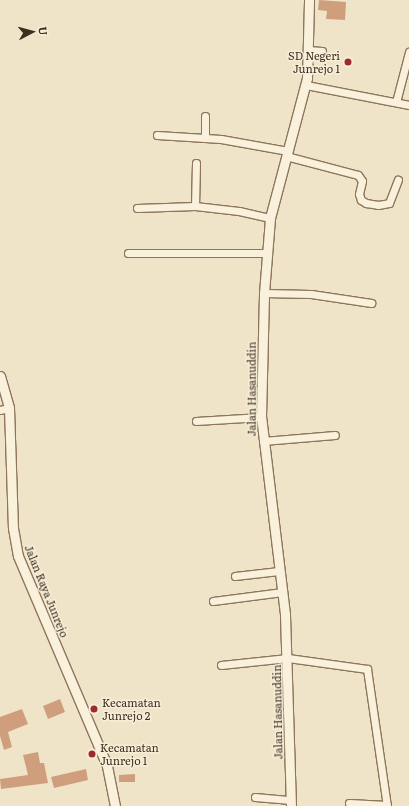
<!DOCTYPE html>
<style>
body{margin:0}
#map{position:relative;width:409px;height:806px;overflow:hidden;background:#f0e4c8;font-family:Literata,serif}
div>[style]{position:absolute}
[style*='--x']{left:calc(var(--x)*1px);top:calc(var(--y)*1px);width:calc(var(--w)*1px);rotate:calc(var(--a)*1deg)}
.building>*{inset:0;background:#cf9f7d}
.roads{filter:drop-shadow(1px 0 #8d765c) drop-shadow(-1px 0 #8d765c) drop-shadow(0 1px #8d765c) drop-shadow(0 -1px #8d765c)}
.street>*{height:7px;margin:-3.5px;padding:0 3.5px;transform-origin:3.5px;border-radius:3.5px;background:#faf1dc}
.secondary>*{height:9px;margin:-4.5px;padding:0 4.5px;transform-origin:4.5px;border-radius:4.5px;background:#faf1dc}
.dots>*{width:11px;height:11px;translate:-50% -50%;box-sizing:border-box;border:2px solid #f7eed8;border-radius:50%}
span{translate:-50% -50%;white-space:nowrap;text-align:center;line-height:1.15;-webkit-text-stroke:3px #f7eed8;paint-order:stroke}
.poi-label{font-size:11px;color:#3d2e20}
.right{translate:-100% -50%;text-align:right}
.left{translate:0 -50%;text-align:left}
.street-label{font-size:11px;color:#3d2e20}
.north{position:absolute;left:12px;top:12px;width:40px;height:40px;-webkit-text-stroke:3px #f7eed8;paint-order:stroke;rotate:84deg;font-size:11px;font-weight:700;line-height:16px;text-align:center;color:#3d2e20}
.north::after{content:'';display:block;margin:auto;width:14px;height:18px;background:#3d2e20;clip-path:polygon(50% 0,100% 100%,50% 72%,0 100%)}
</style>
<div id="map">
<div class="building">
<i style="clip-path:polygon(319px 0,346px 2px,345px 20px,326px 19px,327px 11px,318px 10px)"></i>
<i style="clip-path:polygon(60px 699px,65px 712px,48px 719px,43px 706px)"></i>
<i style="clip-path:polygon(22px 709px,28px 724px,8px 732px,12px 747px,4px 750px,0 736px,0 717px)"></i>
<i style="clip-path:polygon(38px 752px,40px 763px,44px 763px,48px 783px,1px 789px,0 779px,28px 775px,23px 755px)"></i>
<i style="clip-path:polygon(86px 769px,88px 780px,54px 788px,51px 777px)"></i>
<i style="clip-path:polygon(135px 774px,135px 782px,119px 782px,119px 775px)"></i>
</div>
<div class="roads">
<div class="street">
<i style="--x:307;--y:50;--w:15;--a:4"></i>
<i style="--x:306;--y:85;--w:105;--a:11"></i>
<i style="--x:396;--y:102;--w:52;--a:-75.4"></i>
<i style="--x:205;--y:116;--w:22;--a:90"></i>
<i style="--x:157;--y:135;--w:64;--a:3.6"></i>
<i style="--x:221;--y:139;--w:68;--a:10.2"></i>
<i style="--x:286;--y:156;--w:74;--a:14.8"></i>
<i style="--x:358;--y:175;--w:7;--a:56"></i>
<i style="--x:362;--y:181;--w:13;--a:103"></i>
<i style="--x:359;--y:194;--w:6;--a:72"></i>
<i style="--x:361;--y:200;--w:6;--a:31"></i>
<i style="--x:366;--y:203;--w:12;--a:9"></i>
<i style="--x:378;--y:205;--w:11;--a:-10"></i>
<i style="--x:389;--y:203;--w:25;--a:-69"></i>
<i style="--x:196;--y:163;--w:43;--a:91.3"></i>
<i style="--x:195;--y:206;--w:44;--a:6.5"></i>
<i style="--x:239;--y:211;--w:32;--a:13"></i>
<i style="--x:137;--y:208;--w:58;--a:-2"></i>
<i style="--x:128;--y:253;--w:139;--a:0"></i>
<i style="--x:264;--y:293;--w:47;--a:1.2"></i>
<i style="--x:311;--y:294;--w:61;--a:8.5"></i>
<i style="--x:0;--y:410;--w:9;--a:-13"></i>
<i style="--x:196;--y:421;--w:65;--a:-3.5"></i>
<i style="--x:263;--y:441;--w:72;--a:-4.8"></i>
<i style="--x:235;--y:576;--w:44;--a:-6.5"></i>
<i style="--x:213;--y:601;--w:70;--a:-7.4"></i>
<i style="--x:221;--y:665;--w:67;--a:-6"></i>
<i style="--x:288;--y:658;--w:80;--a:7.9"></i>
<i style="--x:367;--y:669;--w:138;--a:81.7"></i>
<i style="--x:255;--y:797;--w:36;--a:5"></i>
<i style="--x:349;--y:803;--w:38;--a:3"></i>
</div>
<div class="secondary">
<i style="--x:0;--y:376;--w:33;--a:74"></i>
<i style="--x:9;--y:408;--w:120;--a:88.1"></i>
<i style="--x:13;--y:528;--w:28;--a:80"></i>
<i style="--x:18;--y:556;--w:228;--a:67"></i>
<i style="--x:107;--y:766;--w:41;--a:78.7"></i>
<i style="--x:291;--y:806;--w:192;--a:-91.8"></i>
<i style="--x:285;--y:614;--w:198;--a:-96.9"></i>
<i style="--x:261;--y:417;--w:124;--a:-88.6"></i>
<i style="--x:264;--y:293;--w:75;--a:-85.4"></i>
<i style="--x:270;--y:218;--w:145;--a:-75.2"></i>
<i style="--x:307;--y:78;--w:78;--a:-88.5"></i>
</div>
</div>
<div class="dots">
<i style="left:348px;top:62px;background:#9e2a2b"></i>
<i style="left:94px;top:709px;background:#9e2a2b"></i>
<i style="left:92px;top:754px;background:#9e2a2b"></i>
</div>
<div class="poi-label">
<span class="right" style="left:340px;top:62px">SD Negeri<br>Junrejo 1</span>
<span class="left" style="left:102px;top:709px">Kecamatan<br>Junrejo 2</span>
<span class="left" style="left:100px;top:754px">Kecamatan<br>Junrejo 1</span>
</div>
<div class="street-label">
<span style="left:251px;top:389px;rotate:-90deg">Jalan Hasanuddin</span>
<span style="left:47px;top:591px;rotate:68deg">Jalan Raya Junrejo</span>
<span style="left:277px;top:712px;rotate:-91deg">Jalan Hasanuddin</span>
</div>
<div class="north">U</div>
</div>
